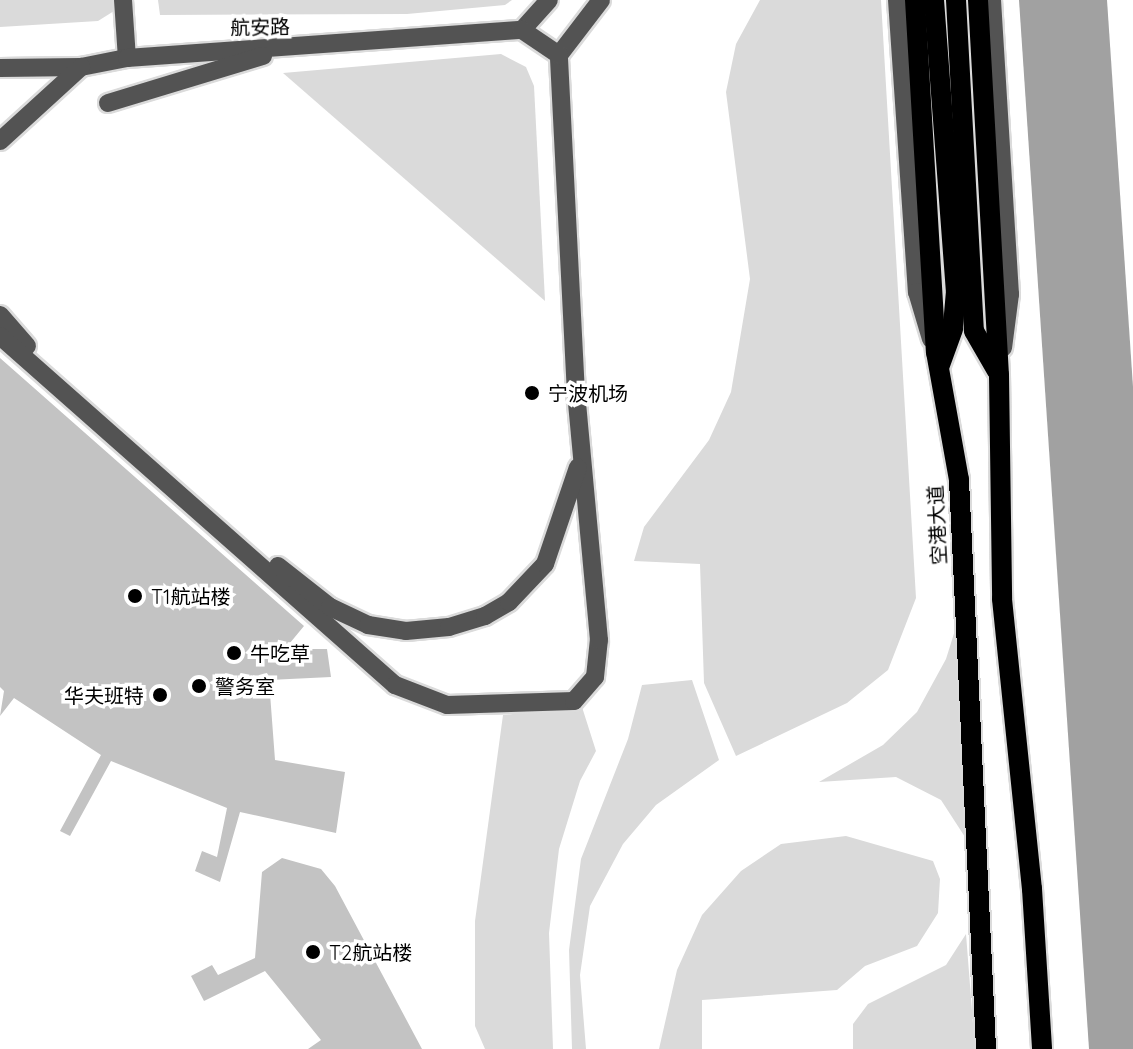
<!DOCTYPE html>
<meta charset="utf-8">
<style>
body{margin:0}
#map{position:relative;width:1133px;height:1049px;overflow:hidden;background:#fff;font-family:Quicksand,"Noto Sans SC",sans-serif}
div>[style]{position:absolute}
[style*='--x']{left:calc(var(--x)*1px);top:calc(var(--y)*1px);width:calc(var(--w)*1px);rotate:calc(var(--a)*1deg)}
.green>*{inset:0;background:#dadada}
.water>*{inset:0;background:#a1a1a1}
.building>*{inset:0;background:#c3c3c3}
.roads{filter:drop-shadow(2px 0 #dbdbdb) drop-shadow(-2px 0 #dbdbdb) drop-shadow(0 2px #dbdbdb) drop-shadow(0 -2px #dbdbdb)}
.minor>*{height:18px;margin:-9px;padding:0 9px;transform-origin:9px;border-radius:9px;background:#535353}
.major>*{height:20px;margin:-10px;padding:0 10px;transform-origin:10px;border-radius:10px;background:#000}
.dots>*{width:22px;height:22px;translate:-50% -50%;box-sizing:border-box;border:4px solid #fff;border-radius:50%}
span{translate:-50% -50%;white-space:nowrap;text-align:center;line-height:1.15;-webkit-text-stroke:7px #fff;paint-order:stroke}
.street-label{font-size:20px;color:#000}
.poi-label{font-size:20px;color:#000}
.left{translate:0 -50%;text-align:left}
.right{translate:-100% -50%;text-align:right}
</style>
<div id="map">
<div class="green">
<i style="clip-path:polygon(0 0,113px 0,114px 11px,98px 21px,0 27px)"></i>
<i style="clip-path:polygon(158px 0,512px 0,505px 5px,407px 14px,160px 15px)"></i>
<i style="clip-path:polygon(760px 0,881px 0,916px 598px,888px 670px,847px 703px,736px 756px,704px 683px,700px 564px,634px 561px,644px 527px,709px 440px,731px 392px,750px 279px,726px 92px,736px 44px)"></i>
<i style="clip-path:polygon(501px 54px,526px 67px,534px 86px,545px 301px,283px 73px)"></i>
<i style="clip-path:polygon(956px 627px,965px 837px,941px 800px,896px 777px,819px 782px,883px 745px,917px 712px,946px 659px)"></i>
<i style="clip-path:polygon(692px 680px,719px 760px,656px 805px,623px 844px,590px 906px,580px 975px,586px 1049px,572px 1049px,569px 950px,581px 859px,628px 739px,642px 685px)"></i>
<i style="clip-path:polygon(582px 707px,596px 751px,580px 781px,559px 849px,549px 933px,553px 1049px,485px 1049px,475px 1026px,475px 921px,503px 715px)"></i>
<i style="clip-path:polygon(846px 836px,933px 861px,940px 879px,938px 913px,917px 946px,865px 966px,837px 990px,702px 1000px,702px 1049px,659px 1049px,677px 970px,702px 915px,741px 871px,781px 844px)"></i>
<i style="clip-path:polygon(966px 934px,975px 1049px,853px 1049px,853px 1024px,868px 1004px,946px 965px)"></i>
</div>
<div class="water">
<i style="clip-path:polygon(1019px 0,1107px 0,1133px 387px,1133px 1049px,1089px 1049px)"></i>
</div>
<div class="building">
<i style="clip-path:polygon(0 358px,304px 626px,285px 649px,327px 649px,331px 677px,269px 680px,275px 760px,345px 772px,336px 833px,240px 812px,220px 882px,195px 871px,202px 851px,217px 857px,227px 808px,111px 761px,70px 836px,60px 831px,101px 755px,14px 698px,0 716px,4px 691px,0 687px)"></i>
<i style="clip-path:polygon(282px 858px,321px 869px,335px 886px,422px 1049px,308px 1049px,321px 1040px,265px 971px,204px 1001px,191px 976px,212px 965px,218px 975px,255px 958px,262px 872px)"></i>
</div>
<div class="roads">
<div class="minor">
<i style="--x:123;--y:0;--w:58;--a:86.1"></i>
<i style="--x:897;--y:0;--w:293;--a:86.1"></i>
<i style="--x:917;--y:292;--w:49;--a:73.4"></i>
<i style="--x:992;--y:0;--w:295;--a:86.5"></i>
<i style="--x:1010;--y:294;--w:54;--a:97.4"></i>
<i style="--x:522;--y:30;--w:40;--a:-48"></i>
<i style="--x:559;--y:55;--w:69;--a:-52.6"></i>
<i style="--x:0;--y:68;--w:81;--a:-0.7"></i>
<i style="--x:81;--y:67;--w:47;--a:-11.1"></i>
<i style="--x:127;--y:58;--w:396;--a:-4.1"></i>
<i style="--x:108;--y:103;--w:162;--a:-16.9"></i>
<i style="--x:0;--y:141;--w:110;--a:-42.4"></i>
<i style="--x:0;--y:315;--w:41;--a:48.9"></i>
<i style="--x:0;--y:336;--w:527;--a:41.46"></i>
<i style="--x:395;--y:685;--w:56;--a:21"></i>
<i style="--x:447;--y:705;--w:127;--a:-1.8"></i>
<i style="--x:574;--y:701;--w:32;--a:-49"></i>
<i style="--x:595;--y:677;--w:37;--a:-84"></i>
<i style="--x:599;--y:640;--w:247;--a:-95.3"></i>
<i style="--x:576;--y:394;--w:339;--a:-92.9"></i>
<i style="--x:559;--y:55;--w:45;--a:-146"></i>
<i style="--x:278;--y:566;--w:66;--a:38.3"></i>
<i style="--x:330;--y:607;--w:42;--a:25.3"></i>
<i style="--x:368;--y:625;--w:38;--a:9"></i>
<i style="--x:406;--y:631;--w:43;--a:-5.3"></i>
<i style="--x:449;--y:627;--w:38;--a:-17"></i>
<i style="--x:485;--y:616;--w:28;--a:-30"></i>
<i style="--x:509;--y:602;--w:52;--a:-46.5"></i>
<i style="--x:545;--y:564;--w:102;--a:-71.2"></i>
</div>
<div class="major">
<i style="--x:915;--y:0;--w:353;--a:86.6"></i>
<i style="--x:936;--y:352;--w:130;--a:79.8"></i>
<i style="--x:959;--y:480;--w:570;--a:87.28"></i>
<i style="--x:934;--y:0;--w:292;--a:85.7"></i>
<i style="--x:956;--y:291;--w:38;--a:95"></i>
<i style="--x:953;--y:329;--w:38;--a:110"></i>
<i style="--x:956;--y:0;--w:331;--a:86.9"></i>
<i style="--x:974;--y:331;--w:46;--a:60.1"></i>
<i style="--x:978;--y:0;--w:376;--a:86.8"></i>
<i style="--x:999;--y:375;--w:224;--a:89.2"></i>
<i style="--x:1002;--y:599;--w:292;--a:84.1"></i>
<i style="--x:1032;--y:889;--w:160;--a:86.4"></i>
</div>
</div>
<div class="dots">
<i style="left:532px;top:393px;background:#000"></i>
<i style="left:135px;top:596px;background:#000"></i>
<i style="left:234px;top:653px;background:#000"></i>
<i style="left:199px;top:686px;background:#000"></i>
<i style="left:160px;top:695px;background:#000"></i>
<i style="left:313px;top:952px;background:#000"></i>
</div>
<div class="street-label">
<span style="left:260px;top:27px;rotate:-1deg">航安路</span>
<span style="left:937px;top:525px;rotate:-93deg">空港大道</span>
</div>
<div class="poi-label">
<span class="left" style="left:548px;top:393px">宁波机场</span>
<span class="left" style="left:151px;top:596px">T1航站楼</span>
<span class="left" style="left:250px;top:653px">牛吃草</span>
<span class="left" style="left:215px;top:686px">警务室</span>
<span class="right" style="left:144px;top:695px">华夫班特</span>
<span class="left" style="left:329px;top:952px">T2航站楼</span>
</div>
</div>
